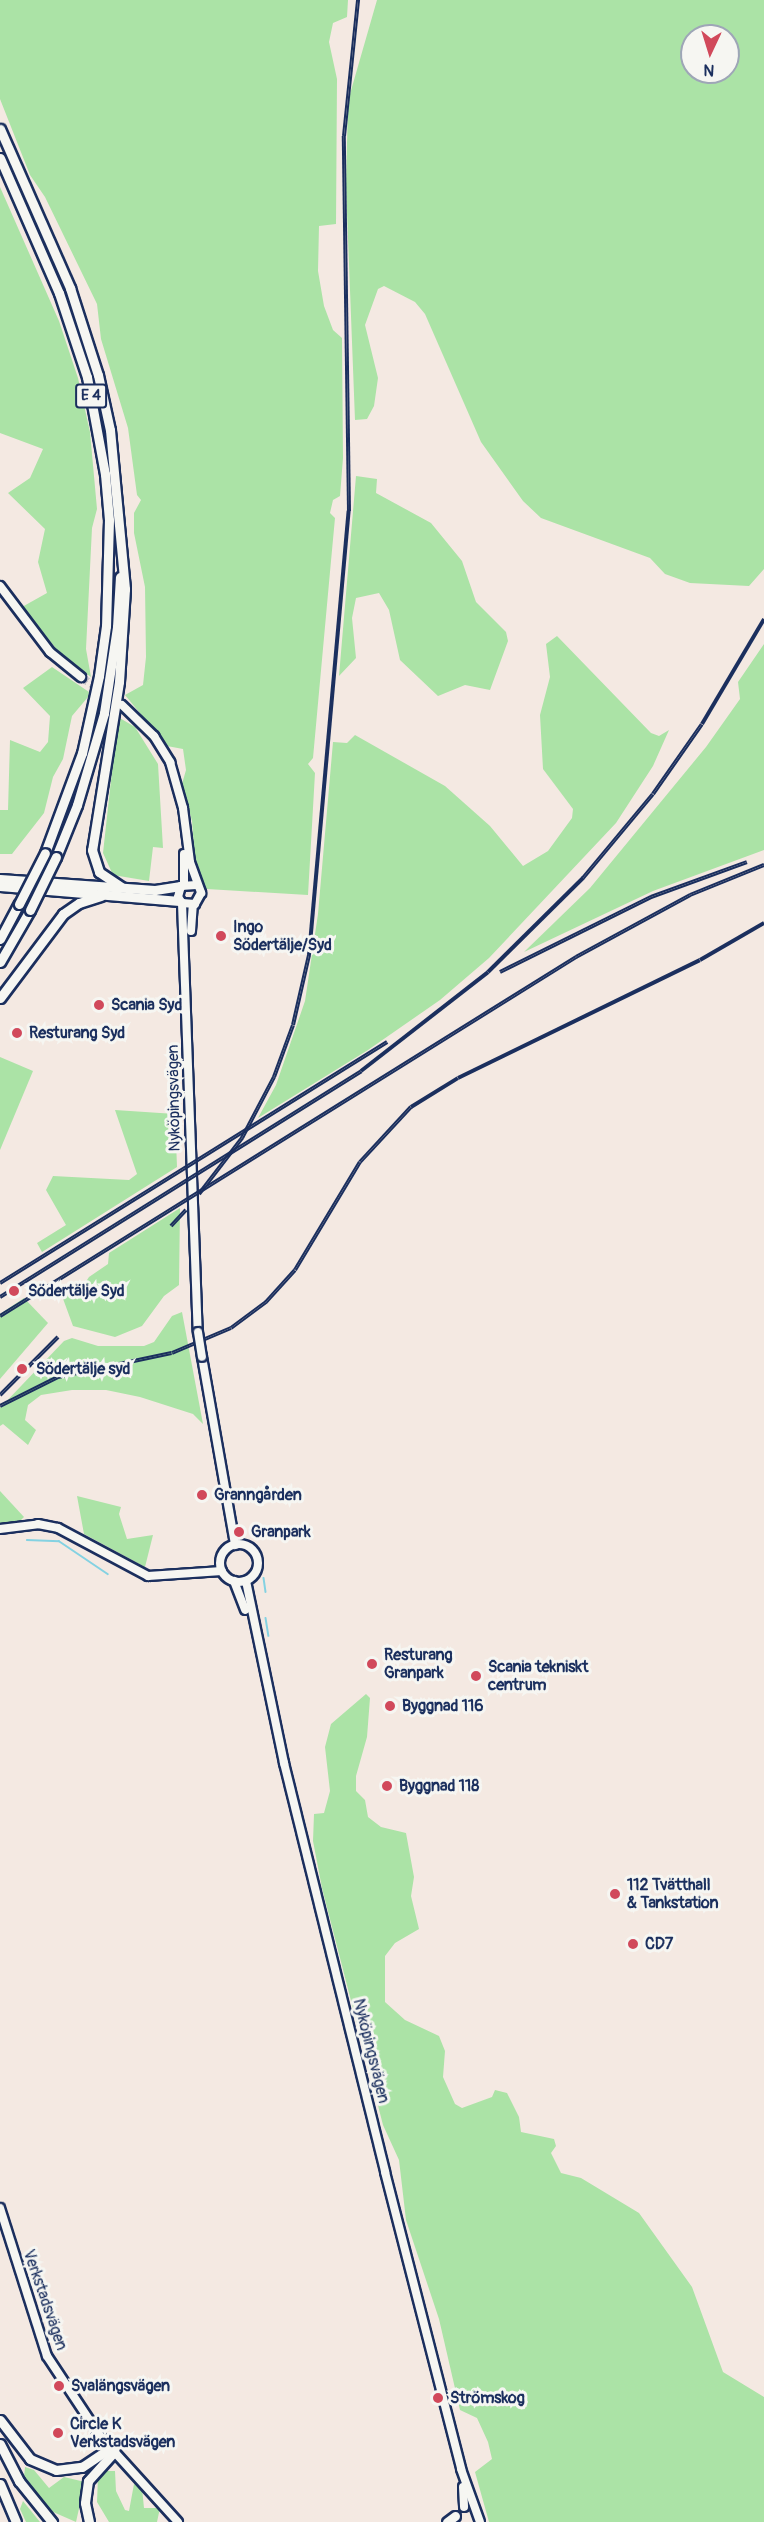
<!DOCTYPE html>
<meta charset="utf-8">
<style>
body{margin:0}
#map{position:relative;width:764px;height:2522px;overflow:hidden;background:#f4e9e2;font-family:Pangolin,sans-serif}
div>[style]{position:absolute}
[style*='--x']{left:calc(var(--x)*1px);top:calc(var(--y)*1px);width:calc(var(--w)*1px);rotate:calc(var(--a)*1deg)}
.green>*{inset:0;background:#abe3a6}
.stream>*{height:1.5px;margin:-0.75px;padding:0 0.75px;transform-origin:0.75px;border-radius:0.75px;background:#84d2e2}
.major-tunnel>*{height:8px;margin-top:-4px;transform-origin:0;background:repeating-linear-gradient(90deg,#c9c4c8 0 8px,transparent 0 12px)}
.roads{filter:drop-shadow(2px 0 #1b2f5e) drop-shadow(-2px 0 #1b2f5e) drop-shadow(0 2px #1b2f5e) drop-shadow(0 -2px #1b2f5e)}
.major>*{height:8px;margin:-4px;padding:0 4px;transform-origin:4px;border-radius:4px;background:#f6f6f2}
.major>.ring{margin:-4px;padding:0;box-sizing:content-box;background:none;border:8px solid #f6f6f2;border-radius:50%}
.highway>*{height:9px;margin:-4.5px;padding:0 4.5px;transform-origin:4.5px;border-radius:4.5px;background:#f6f6f2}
.rail>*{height:4px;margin-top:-2px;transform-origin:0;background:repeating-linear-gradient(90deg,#f6f6f2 0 4.5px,#1b2f5e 0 9px);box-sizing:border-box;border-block:2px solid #1b2f5e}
.bridges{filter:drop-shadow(2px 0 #1b2f5e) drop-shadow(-2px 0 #1b2f5e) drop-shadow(0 2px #1b2f5e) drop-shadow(0 -2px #1b2f5e)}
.major-bridge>*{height:8px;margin:-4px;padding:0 4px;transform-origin:4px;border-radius:4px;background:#f6f6f2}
.highway-bridge>*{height:9px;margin:-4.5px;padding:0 4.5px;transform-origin:4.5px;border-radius:4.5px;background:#f6f6f2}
.dots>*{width:16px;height:16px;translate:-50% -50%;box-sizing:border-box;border:3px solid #f6f6f2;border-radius:50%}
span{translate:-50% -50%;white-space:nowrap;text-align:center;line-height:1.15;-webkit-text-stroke:6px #f6f6f2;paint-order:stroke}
.shield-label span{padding:2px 4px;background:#f6f6f2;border:2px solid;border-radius:4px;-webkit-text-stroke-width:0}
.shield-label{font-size:15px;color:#1b2f5e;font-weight:700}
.poi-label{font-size:16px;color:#1b2f5e;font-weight:700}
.left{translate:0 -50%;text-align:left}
.street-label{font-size:16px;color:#1b2f5e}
.north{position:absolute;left:680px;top:24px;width:60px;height:60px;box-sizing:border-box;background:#f6f6f2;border:2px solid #9ea6b7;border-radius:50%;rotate:184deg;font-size:16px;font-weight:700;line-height:24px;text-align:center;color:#1b2f5e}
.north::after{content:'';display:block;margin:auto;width:21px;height:27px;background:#d1495b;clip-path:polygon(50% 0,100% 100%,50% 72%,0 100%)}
</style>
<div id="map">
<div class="green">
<i style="clip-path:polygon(0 0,348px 0,347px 17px,333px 23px,329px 42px,337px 79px,336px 224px,319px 226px,318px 271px,324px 306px,333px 330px,342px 338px,343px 458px,340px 496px,333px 500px,330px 513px,335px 518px,331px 561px,313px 758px,308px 764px,315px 773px,308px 895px,207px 889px,204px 886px,195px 860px,192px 821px,182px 784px,186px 770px,183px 749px,167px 746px,125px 695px,143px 685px,146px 657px,145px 587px,134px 533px,134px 513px,141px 500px,137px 495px,128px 428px,101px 339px,97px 304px,45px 197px,30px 175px,0 99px)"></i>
<i style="clip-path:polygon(evenodd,377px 0,764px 0,764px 569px,749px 586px,690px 583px,665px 574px,650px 558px,541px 518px,523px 501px,481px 442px,425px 314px,415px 302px,384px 286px,378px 289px,365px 325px,378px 378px,374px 406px,367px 419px,355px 420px,346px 186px,348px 101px,377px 0,692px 36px,728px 36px,728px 72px,692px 72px,692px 36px)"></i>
<i style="clip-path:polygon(0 187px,59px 321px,78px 378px,90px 432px,97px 509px,92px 528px,86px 649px,91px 677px,63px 657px,22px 607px,47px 593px,38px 562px,45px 529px,8px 493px,30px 478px,43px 449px,0 433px)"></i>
<i style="clip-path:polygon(356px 476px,377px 479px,376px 493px,431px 523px,462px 561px,476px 602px,506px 632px,508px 641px,490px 690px,465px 685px,438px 696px,400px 660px,389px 610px,379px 593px,356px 598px,352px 618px,356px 658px,339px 676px)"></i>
<i style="clip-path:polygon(557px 636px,651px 733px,659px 736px,669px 730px,653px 766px,616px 823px,489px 958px,440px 1000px,368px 1050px,258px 1118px,276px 1085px,305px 1001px,318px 914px,333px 742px,347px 743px,355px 735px,445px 786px,490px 826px,523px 866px,548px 851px,572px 818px,573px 809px,543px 769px,540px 715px,550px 677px,546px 644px)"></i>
<i style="clip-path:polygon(764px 644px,764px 850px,653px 891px,524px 952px,590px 888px,706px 747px,740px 699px,738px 682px)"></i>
<i style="clip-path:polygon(52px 667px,89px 692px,88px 697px,72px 716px,63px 759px,53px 777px,44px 813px,12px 854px,0 854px,0 810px,8px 810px,10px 740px,40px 752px,48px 742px,50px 716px,23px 688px)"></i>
<i style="clip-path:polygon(118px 717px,135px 727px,158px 764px,163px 848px,153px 847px,149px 881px,113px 875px,103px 853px)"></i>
<i style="clip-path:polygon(0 1057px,33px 1071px,0 1150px)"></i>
<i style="clip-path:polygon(115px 1110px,175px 1114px,177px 1167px,42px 1252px,37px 1243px,66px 1225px,46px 1190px,53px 1176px,129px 1180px,137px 1174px)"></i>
<i style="clip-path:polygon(180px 1208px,179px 1285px,164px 1296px,142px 1326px,115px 1337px,73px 1326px,62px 1296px,70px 1281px,72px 1288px,81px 1289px,89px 1277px,108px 1264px,109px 1253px)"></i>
<i style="clip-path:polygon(24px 1298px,48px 1323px,0 1379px,0 1314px)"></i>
<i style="clip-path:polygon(182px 1312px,203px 1424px,193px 1414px,140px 1397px,106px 1390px,72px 1390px,41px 1395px,28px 1405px,25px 1420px,36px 1430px,28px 1445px,3px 1424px,0 1426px,0 1408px,64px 1341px,72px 1338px,98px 1346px,144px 1346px,154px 1342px,172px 1316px)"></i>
<i style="clip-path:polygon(0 1491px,24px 1517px,20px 1521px,0 1524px)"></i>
<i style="clip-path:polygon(77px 1496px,121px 1507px,119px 1514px,127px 1539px,153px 1535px,145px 1567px,84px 1534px)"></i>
<i style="clip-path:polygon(366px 1694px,370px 1698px,367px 1737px,356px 1776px,356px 1791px,365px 1800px,368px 1817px,381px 1827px,406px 1833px,414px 1877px,411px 1896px,419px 1929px,395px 1943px,385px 1956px,385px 2002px,405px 2020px,439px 2036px,445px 2051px,443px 2077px,455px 2104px,462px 2108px,492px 2097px,495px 2090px,507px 2093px,519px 2117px,521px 2132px,554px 2139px,556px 2146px,551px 2153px,561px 2173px,581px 2178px,639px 2213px,692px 2287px,723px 2372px,764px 2397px,764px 2522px,489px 2522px,475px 2472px,492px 2459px,488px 2442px,477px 2418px,460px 2410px,439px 2319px,406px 2220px,399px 2160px,383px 2125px,322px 1888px,313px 1841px,314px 1814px,324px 1813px,330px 1791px,325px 1747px,331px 1724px)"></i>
<i style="clip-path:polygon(25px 2467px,34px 2470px,49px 2488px,64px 2477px,85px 2482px,76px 2522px,44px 2508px,24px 2477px)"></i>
<i style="clip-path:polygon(106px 2471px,115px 2471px,116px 2491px,125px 2510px,129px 2511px,134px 2484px,142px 2488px,144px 2508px,160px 2508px,157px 2522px,109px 2522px,97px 2502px,98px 2477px)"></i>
<i style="clip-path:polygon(23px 2501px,40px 2522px,26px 2522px,20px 2509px)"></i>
</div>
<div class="stream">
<i style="--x:27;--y:1540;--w:32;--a:2"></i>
<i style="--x:59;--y:1541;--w:59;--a:34"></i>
<i style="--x:264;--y:1578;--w:14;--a:82"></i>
<i style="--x:266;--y:1618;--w:18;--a:81"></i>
</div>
<div class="major-tunnel">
<i style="--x:81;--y:677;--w:35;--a:35"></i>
</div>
<div class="roads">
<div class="major">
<i style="--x:0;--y:586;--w:83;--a:52.9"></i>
<i style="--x:50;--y:652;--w:40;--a:39"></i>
<i style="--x:122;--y:705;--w:45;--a:44.1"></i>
<i style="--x:154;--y:736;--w:31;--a:58"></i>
<i style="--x:170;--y:762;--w:48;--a:74.2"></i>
<i style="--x:183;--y:808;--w:54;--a:82.6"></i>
<i style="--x:190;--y:862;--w:33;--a:70"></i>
<i style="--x:201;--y:893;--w:13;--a:119"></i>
<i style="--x:195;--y:904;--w:13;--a:-176"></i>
<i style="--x:182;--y:903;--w:7;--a:-124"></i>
<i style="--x:178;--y:897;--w:11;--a:-75"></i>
<i style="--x:181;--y:886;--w:15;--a:-4"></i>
<i style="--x:184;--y:884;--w:30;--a:-90"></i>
<i style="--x:182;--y:903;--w:429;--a:87.9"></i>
<i style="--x:191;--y:931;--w:26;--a:-86"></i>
<i style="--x:202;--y:1357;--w:191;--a:80"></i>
<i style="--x:0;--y:1529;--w:38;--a:-7"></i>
<i style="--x:38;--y:1524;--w:20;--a:11"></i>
<i style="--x:58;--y:1528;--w:102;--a:28.1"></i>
<i style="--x:148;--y:1576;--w:74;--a:-3.9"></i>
<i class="ring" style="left:220px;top:1544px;width:30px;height:30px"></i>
<i style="--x:234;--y:1581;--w:31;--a:69"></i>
<i style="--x:246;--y:1581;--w:186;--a:78.2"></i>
<i style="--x:284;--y:1763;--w:421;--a:76.1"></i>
<i style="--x:385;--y:2172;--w:307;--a:75.6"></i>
<i style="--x:461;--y:2469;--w:56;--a:70.3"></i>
<i style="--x:0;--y:2208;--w:155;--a:72.4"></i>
<i style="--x:47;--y:2356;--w:96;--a:56.5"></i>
<i style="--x:100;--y:2436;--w:116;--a:47.8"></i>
<i style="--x:463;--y:2487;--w:20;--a:87"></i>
</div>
<div class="highway">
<i style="--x:0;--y:129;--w:174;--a:66.2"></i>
<i style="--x:70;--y:288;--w:91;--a:72.2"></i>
<i style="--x:98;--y:375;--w:56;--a:77.7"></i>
<i style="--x:110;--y:430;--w:160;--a:84.6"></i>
<i style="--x:125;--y:589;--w:93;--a:93.7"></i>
<i style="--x:119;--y:682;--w:170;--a:99.1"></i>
<i style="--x:92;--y:850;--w:23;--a:72"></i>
<i style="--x:99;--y:872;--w:27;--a:34"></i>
<i style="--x:0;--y:158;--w:147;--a:66.4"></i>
<i style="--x:59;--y:293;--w:89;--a:71.6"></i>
<i style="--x:87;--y:377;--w:99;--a:79.5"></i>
<i style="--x:105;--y:474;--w:46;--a:85"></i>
<i style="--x:109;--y:520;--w:106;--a:91.6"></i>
<i style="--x:106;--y:626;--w:50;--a:98"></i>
<i style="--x:99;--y:676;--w:79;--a:102.4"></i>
<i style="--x:82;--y:753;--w:107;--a:110.3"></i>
<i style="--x:56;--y:857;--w:56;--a:-68"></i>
<i style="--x:77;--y:805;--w:96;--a:-73.6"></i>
<i style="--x:104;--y:713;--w:87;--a:-81.4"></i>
<i style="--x:117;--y:627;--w:50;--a:-86.6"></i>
<i style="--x:0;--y:879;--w:155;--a:4.1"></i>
<i style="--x:155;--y:890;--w:26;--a:-9"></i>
<i style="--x:0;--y:886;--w:180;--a:4.8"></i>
<i style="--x:0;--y:939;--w:40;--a:-62"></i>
<i style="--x:0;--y:962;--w:60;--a:-60"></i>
<i style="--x:0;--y:998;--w:105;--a:-53.1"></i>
<i style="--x:63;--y:914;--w:19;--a:-35"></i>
<i style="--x:79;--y:903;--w:23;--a:-18"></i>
<i style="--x:0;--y:2420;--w:49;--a:52.4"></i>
<i style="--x:30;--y:2459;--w:28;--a:23"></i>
<i style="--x:56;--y:2470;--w:26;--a:-7"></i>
<i style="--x:82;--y:2467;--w:40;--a:-34"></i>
<i style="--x:115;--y:2445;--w:7;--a:98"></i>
<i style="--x:114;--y:2452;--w:39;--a:132"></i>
<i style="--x:88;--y:2481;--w:22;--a:98"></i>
<i style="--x:85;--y:2503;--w:19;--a:78"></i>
<i style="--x:0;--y:2444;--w:42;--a:62.8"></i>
<i style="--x:19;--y:2481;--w:53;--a:51.2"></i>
<i style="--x:0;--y:2484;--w:41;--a:67.2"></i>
<i style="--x:447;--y:2522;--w:10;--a:-37"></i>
</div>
</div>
<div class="rail">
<i style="--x:500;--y:972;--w:169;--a:-26.4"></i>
<i style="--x:651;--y:897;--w:102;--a:-20"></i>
<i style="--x:199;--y:1194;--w:71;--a:-52.5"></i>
<i style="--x:242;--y:1138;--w:69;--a:-62.3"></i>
<i style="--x:274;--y:1077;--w:55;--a:-69.9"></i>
<i style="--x:293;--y:1025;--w:72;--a:-77.1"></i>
<i style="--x:309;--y:955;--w:446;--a:-84.9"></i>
<i style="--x:349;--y:511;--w:375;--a:-90.8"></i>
<i style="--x:344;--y:136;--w:137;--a:-84.1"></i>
<i style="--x:171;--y:1226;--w:22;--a:-47"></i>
<i style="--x:0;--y:1283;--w:456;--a:-31.9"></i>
<i style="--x:0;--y:1297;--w:426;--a:-32"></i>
<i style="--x:361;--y:1071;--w:161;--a:-37.9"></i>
<i style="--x:488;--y:972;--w:134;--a:-44.7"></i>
<i style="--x:583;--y:878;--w:109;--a:-50.2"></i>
<i style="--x:653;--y:794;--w:85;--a:-55"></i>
<i style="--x:702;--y:724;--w:122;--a:-59.4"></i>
<i style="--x:0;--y:1316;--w:679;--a:-31.93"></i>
<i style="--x:576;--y:957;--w:130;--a:-28.5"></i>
<i style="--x:690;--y:895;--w:80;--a:-22.1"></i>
<i style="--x:0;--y:1395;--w:82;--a:-45"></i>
<i style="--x:0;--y:1406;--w:65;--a:-26.6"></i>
<i style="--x:58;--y:1377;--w:116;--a:-11.9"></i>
<i style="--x:172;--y:1353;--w:64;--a:-23"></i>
<i style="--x:231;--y:1328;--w:44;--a:-36.6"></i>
<i style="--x:266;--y:1302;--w:43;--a:-47.8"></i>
<i style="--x:295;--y:1270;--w:126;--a:-59"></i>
<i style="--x:360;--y:1162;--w:75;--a:-47.2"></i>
<i style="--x:411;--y:1107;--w:55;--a:-31.7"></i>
<i style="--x:458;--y:1078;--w:269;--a:-26"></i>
<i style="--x:700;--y:960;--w:74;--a:-30"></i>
</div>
<div class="bridges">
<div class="major-bridge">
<i style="--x:198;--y:1332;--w:25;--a:81"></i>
</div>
<div class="highway-bridge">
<i style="--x:19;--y:904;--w:57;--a:-63"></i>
<i style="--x:30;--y:910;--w:59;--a:-63.9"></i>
</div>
</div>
<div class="dots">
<i style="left:221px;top:936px;background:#d1495b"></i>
<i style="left:99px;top:1005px;background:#d1495b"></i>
<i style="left:17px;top:1033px;background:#d1495b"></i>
<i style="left:14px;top:1291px;background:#d1495b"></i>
<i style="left:22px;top:1369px;background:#d1495b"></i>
<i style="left:202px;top:1495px;background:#d1495b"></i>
<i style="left:239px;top:1532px;background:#d1495b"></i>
<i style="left:372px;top:1664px;background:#d1495b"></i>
<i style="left:476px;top:1676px;background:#d1495b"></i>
<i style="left:390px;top:1706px;background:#d1495b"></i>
<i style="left:387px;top:1786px;background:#d1495b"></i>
<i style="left:615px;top:1894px;background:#d1495b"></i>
<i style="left:633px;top:1944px;background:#d1495b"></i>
<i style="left:59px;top:2386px;background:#d1495b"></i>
<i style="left:438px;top:2398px;background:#d1495b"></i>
<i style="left:58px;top:2433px;background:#d1495b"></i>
</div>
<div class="shield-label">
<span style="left:91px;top:396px">E 4</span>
</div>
<div class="poi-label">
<span class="left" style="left:233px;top:936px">Ingo<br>Södertälje/Syd</span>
<span class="left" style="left:111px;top:1005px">Scania Syd</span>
<span class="left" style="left:29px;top:1033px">Resturang Syd</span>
<span class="left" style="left:28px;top:1291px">Södertälje Syd</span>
<span class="left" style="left:36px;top:1369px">Södertälje syd</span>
<span class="left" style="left:214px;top:1495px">Granngården</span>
<span class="left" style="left:251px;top:1532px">Granpark</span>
<span class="left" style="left:384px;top:1664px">Resturang<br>Granpark</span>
<span class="left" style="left:488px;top:1676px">Scania tekniskt<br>centrum</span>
<span class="left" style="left:402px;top:1706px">Byggnad 116</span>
<span class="left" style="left:399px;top:1786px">Byggnad 118</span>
<span class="left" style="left:627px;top:1894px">112 Tvätthall<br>&amp; Tankstation</span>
<span class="left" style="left:645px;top:1944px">CD7</span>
<span class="left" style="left:71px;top:2386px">Svalängsvägen</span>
<span class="left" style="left:450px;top:2398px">Strömskog</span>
<span class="left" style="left:70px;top:2433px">Circle K<br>Verkstadsvägen</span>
</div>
<div class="street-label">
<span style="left:174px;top:1098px;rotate:-91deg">Nyköpingsvägen</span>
<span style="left:371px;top:2051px;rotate:76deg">Nyköpingsvägen</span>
<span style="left:45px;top:2300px;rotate:71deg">Verkstadsvägen</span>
</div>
<div class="north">N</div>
</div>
